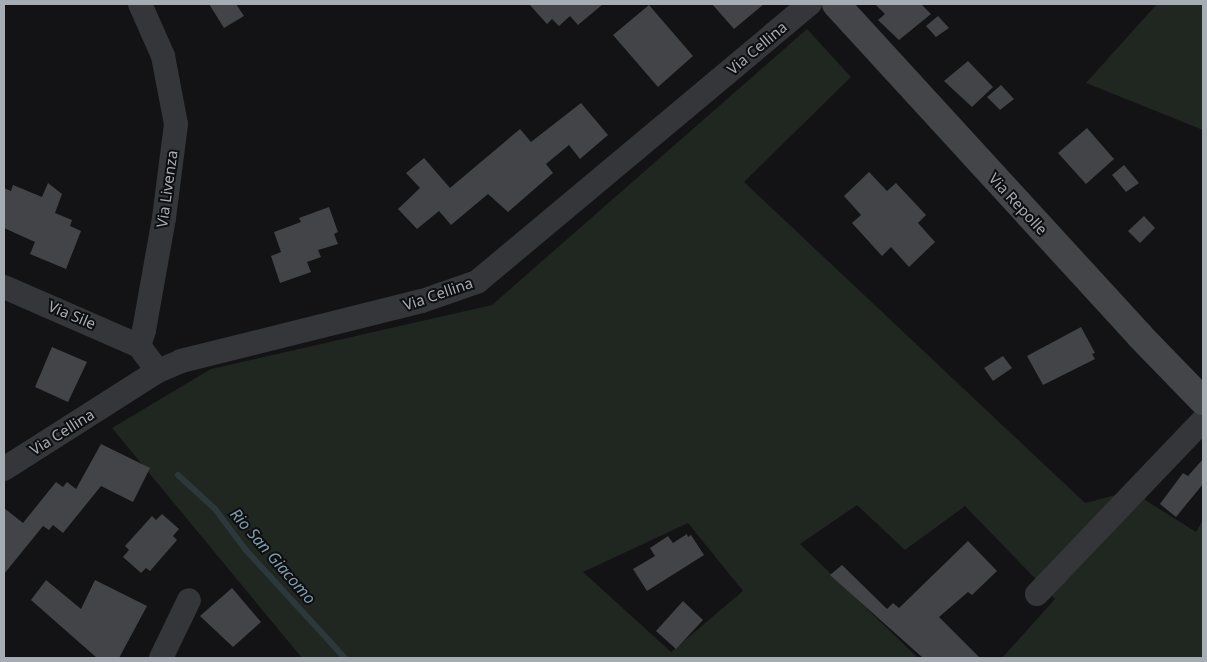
<!DOCTYPE html>
<style>
body{margin:0}
#map{position:relative;width:1207px;height:662px;overflow:hidden;background:#131315;font-family:"Noto Sans",sans-serif}
div>[style]{position:absolute}
[style*='--x']{left:calc(var(--x)*1px);top:calc(var(--y)*1px);width:calc(var(--w)*1px);rotate:calc(var(--a)*1deg)}
.green>*{inset:0;background:#202720}
.stream>*{height:6px;margin:-3px;padding:0 3px;transform-origin:3px;border-radius:3px;background:#2d383d}
.building>*{inset:0;background:#424448}
.street>*{height:24px;margin:-12px;padding:0 12px;transform-origin:12px;border-radius:12px;background:#34363a}
.secondary>*{height:28px;margin:-14px;padding:0 14px;transform-origin:14px;border-radius:14px;background:#434549}
span{translate:-50% -50%;white-space:nowrap;text-align:center;line-height:1.15;-webkit-text-stroke:4px #0e0e10;paint-order:stroke}
.street-label{font-size:15px;color:#a6acb4}
.water-label{font-size:16px;color:#7e9eae;font-style:italic}
.frame{position:absolute;inset:0;border:5px solid #a6acb4;pointer-events:none}
</style>
<div id="map">
<div class="green">
<i style="clip-path:polygon(1157px 4px,1203px 4px,1203px 130px,1086px 83px)"></i>
<i style="clip-path:polygon(evenodd,807px 29px,851px 77px,744px 182px,1085px 503px,1131px 491px,1196px 532px,1203px 520px,1203px 658px,1002px 658px,1055px 599px,965px 506px,905px 550px,857px 505px,800px 544px,918px 658px,302px 658px,112px 428px,211px 369px,492px 305px,807px 29px,688px 523px,743px 591px,671px 652px,583px 572px,688px 523px)"></i>
</div>
<div class="stream">
<i style="--x:178;--y:475;--w:50;--a:42.6"></i>
<i style="--x:215;--y:509;--w:50;--a:53.1"></i>
<i style="--x:245;--y:549;--w:148;--a:47.5"></i>
</div>
<div class="building">
<i style="clip-path:polygon(209px 4px,236px 4px,244px 16px,224px 28px)"></i>
<i style="clip-path:polygon(529px 4px,603px 4px,578px 25px,570px 16px,559px 26px,552px 19px,547px 24px)"></i>
<i style="clip-path:polygon(712px 4px,764px 4px,734px 29px)"></i>
<i style="clip-path:polygon(875px 4px,921px 4px,931px 14px,899px 40px,878px 20px,885px 14px)"></i>
<i style="clip-path:polygon(649px 5px,693px 56px,658px 87px,613px 35px)"></i>
<i style="clip-path:polygon(938px 16px,949px 28px,936px 37px,926px 26px)"></i>
<i style="clip-path:polygon(968px 61px,993px 87px,972px 107px,944px 81px)"></i>
<i style="clip-path:polygon(1001px 85px,1014px 99px,1000px 110px,987px 97px)"></i>
<i style="clip-path:polygon(581px 103px,608px 135px,580px 159px,569px 145px,546px 164px,553px 173px,508px 212px,488px 194px,451px 225px,439px 211px,417px 229px,398px 209px,420px 188px,406px 173px,424px 158px,450px 188px,520px 129px,531px 142px)"></i>
<i style="clip-path:polygon(1087px 128px,1114px 159px,1086px 184px,1058px 153px)"></i>
<i style="clip-path:polygon(1124px 165px,1139px 183px,1126px 192px,1112px 175px)"></i>
<i style="clip-path:polygon(869px 172px,887px 191px,896px 183px,926px 215px,918px 223px,935px 242px,909px 267px,891px 247px,882px 256px,852px 223px,861px 215px,844px 196px)"></i>
<i style="clip-path:polygon(48px 183px,62px 194px,55px 213px,72px 220px,70px 226px,81px 231px,66px 269px,30px 254px,35px 242px,4px 228px,4px 188px,11px 191px,13px 185px,42px 197px)"></i>
<i style="clip-path:polygon(329px 207px,338px 232px,334px 234px,338px 244px,318px 250px,321px 257px,307px 262px,311px 272px,280px 283px,271px 256px,281px 252px,274px 232px,301px 222px,299px 218px)"></i>
<i style="clip-path:polygon(1144px 216px,1155px 228px,1140px 243px,1128px 231px)"></i>
<i style="clip-path:polygon(1081px 327px,1095px 353px,1092px 354px,1095px 359px,1043px 385px,1027px 356px)"></i>
<i style="clip-path:polygon(52px 347px,87px 362px,68px 402px,35px 387px)"></i>
<i style="clip-path:polygon(1003px 356px,1012px 368px,993px 381px,984px 368px)"></i>
<i style="clip-path:polygon(101px 444px,150px 468px,133px 502px,101px 486px,63px 533px,53px 525px,49px 530px,43px 526px,4px 574px,4px 508px,23px 523px,56px 482px,63px 487px,67px 482px,76px 489px)"></i>
<i style="clip-path:polygon(1203px 459px,1203px 484px,1176px 517px,1160px 504px,1183px 473px,1188px 476px)"></i>
<i style="clip-path:polygon(162px 514px,179px 529px,173px 536px,177px 540px,150px 571px,146px 568px,141px 573px,123px 557px,129px 550px,125px 546px,152px 516px,156px 520px)"></i>
<i style="clip-path:polygon(687px 534px,688px 537px,691px 535px,704px 555px,647px 591px,633px 569px,655px 556px,650px 548px,668px 536px,673px 543px)"></i>
<i style="clip-path:polygon(968px 541px,997px 571px,972px 595px,968px 592px,939px 617px,980px 658px,923px 658px,830px 575px,842px 565px,887px 609px,893px 603px,899px 608px)"></i>
<i style="clip-path:polygon(46px 580px,81px 609px,95px 580px,147px 606px,119px 658px,97px 658px,31px 600px)"></i>
<i style="clip-path:polygon(232px 588px,261px 622px,233px 647px,200px 616px)"></i>
<i style="clip-path:polygon(683px 601px,703px 620px,676px 649px,656px 631px)"></i>
</div>
<div class="street">
<i style="--x:140;--y:4;--w:57;--a:66.1"></i>
<i style="--x:163;--y:56;--w:69;--a:79.2"></i>
<i style="--x:176;--y:124;--w:95;--a:97.3"></i>
<i style="--x:164;--y:218;--w:114;--a:100.1"></i>
<i style="--x:144;--y:330;--w:17;--a:107"></i>
<i style="--x:139;--y:346;--w:31;--a:53"></i>
<i style="--x:4;--y:287;--w:147;--a:23.6"></i>
<i style="--x:4;--y:469;--w:183;--a:-32.5"></i>
<i style="--x:158;--y:371;--w:25;--a:-23"></i>
<i style="--x:181;--y:361;--w:248;--a:-14"></i>
<i style="--x:422;--y:301;--w:58;--a:-19.1"></i>
<i style="--x:477;--y:282;--w:434;--a:-39.9"></i>
<i style="--x:1037;--y:594;--w:240;--a:-46.3"></i>
<i style="--x:161;--y:658;--w:64;--a:-64.2"></i>
</div>
<div class="secondary">
<i style="--x:836;--y:4;--w:450;--a:47.5"></i>
<i style="--x:1140;--y:336;--w:91;--a:45.9"></i>
</div>
<div class="street-label">
<span style="left:757px;top:48px;rotate:-40deg">Via Cellina</span>
<span style="left:167px;top:189px;rotate:-82deg">Via Livenza</span>
<span style="left:1018px;top:204px;rotate:47deg">Via Repolle</span>
<span style="left:438px;top:294px;rotate:-19deg">Via Cellina</span>
<span style="left:72px;top:315px;rotate:23deg">Via Sile</span>
<span style="left:62px;top:432px;rotate:-32deg">Via Cellina</span>
</div>
<div class="water-label">
<span style="left:273px;top:556px;rotate:49deg">Rio San Giacomo</span>
</div>
<div class="frame"></div>
</div>
